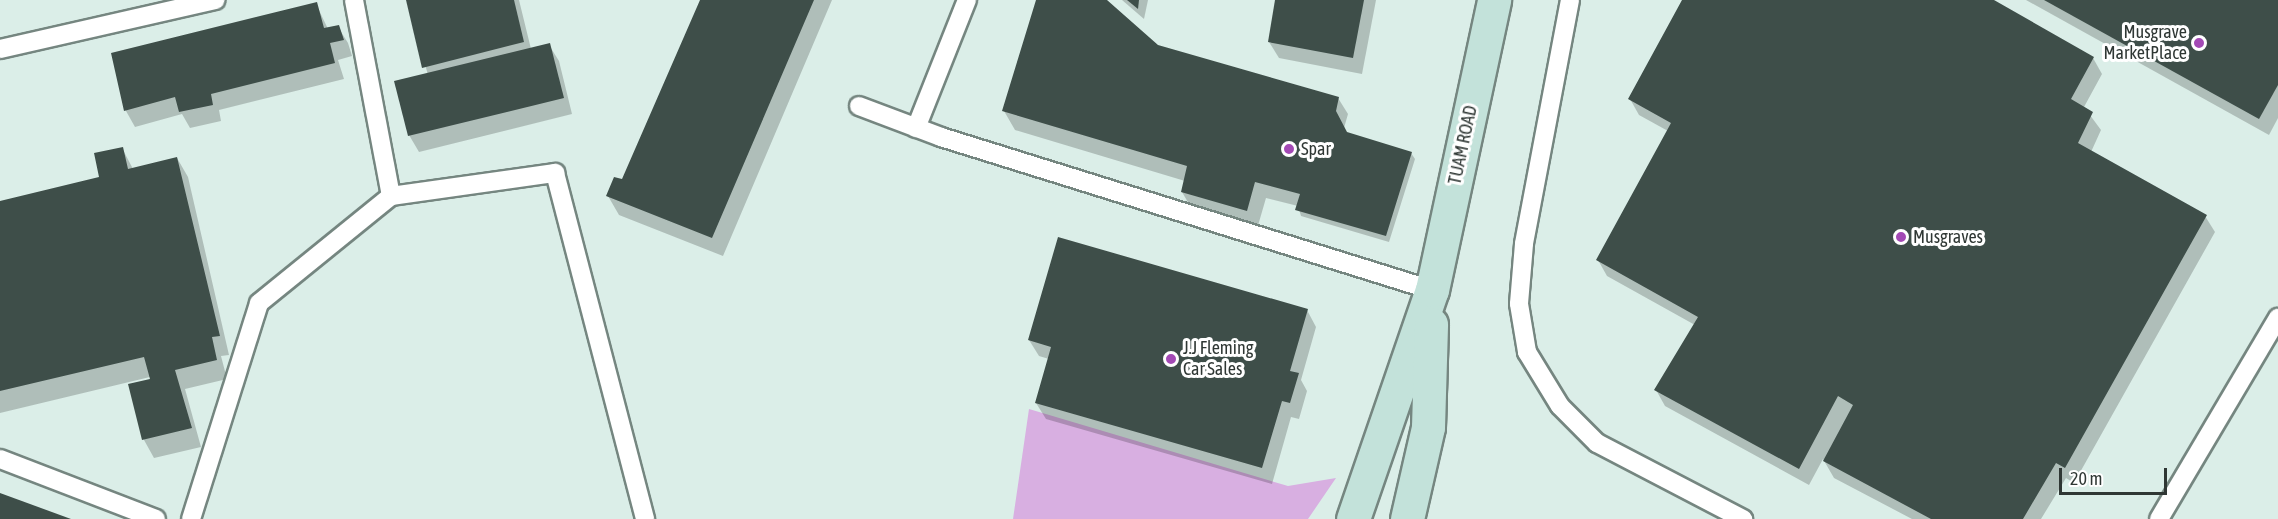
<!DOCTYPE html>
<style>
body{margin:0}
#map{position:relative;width:2278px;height:519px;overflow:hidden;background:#dbeee8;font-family:"Asap Condensed",sans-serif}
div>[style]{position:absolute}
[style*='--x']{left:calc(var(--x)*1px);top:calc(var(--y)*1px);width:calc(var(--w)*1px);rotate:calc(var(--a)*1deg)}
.green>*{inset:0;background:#d8afe1}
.shadow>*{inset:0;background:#0003}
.building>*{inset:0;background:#3e4e49}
.roads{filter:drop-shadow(2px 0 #758680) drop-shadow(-2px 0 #758680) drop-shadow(0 2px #758680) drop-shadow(0 -2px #758680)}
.service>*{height:18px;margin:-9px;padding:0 9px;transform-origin:9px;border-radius:9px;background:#fff}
.secondary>*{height:33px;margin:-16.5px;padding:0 16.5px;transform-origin:16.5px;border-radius:16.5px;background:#c3e2da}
.dots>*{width:16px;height:16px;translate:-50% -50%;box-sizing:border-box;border:3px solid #fff;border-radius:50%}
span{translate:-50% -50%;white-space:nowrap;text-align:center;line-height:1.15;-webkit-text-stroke:6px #fff;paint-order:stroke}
.poi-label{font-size:18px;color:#2f3734}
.right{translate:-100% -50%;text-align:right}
.left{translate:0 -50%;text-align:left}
.street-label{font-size:18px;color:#2f3734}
.scale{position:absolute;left:2059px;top:468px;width:108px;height:27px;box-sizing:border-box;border:3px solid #2f3734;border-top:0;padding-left:8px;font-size:18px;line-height:21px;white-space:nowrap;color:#2f3734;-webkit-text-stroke:4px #fff;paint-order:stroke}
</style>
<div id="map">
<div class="green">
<i style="clip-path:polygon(1029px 409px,1288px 486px,1336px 478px,1308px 519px,1013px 519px)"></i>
</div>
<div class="shadow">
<i style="clip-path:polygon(407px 0,519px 0,531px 49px,549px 45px,559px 61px,572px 114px,419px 152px,409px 135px,428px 75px)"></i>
<i style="clip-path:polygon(702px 0,832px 0,723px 256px,619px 215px,608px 196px,623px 181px)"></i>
<i style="clip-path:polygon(1037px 0,1105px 0,1157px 47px,1338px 98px,1348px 114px,1344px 128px,1347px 133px,1411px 153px,1415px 159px,1389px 242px,1301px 216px,1298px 206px,1266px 198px,1257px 229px,1193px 211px,1182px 192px,1185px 181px,1015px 130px,1004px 111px)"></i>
<i style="clip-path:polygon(1122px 0,1148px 0,1144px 19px)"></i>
<i style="clip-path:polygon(1277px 0,1376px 0,1362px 74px,1279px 58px,1269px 42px)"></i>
<i style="clip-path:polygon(1683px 0,1989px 0,2093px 58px,2102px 74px,2084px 107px,2101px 130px,2091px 152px,2205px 216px,2215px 232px,2074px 483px,2066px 478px,2041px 519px,1912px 519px,1834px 478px,1823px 459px,1809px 485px,1665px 406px,1656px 390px,1695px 325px,1607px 276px,1598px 260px,1668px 131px,1639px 115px,1630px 99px)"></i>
<i style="clip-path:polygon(2026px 0,2278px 0,2278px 118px,2269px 135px)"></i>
<i style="clip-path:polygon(316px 4px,328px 29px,338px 27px,348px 43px,352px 56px,338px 60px,344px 79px,219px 110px,221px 121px,190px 128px,182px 114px,135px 127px,126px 111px,113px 55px)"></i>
<i style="clip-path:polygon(122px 148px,133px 169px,177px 158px,188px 177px,229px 355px,221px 356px,227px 379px,185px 389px,201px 447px,154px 458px,144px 440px,150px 377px,0 413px,0 203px,101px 178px)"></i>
<i style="clip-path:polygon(1307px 310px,1316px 327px,1301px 380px,1307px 391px,1299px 419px,1291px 417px,1272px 484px,1046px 419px,1036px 403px,1049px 359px,1039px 356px,1029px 340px)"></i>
</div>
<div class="building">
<i style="clip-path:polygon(406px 0,514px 0,524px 42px,422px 68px)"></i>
<i style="clip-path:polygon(700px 0,814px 0,712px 238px,606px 196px,614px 177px,622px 179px)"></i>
<i style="clip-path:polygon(1036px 0,1107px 0,1158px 45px,1339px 97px,1336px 111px,1347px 132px,1412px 152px,1386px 236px,1295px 210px,1300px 194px,1255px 182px,1247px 211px,1181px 192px,1187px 166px,1002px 111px)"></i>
<i style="clip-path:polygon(1127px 0,1139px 0,1138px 9px)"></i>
<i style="clip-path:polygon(1275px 0,1364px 0,1353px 58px,1268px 42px)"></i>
<i style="clip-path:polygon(1682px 0,1994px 0,2094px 57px,2071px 99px,2093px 112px,2078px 143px,2207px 215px,2065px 468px,2056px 463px,2023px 519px,1931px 519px,1823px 461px,1853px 405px,1838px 396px,1799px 469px,1654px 390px,1698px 317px,1596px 260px,1671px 123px,1628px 99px)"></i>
<i style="clip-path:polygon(2044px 0,2278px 0,2278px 85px,2259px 119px)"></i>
<i style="clip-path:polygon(317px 2px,324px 28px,339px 25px,344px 40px,330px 43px,335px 63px,211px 94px,213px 105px,179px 112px,175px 97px,124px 111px,111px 53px)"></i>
<i style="clip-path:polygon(550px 43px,564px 98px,408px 136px,394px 81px)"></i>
<i style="clip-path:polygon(123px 147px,128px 169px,177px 157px,220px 336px,212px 337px,217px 360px,175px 370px,192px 428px,142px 440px,128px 384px,150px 379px,144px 357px,0 391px,0 201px,99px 177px,94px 153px)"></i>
<i style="clip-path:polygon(1058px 237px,1308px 309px,1290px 371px,1299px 373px,1290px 403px,1282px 401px,1262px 468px,1035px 403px,1051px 347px,1028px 340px)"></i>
<i style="clip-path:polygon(0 493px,71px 519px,0 519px)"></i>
</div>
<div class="roads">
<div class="service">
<i style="--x:1570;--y:0;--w:248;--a:100.7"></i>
<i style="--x:1524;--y:244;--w:60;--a:94.8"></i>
<i style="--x:1519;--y:304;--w:49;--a:80.5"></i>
<i style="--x:1527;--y:352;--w:63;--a:58.6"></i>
<i style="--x:1560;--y:406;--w:52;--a:45"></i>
<i style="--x:1597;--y:443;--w:165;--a:27.5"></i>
<i style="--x:0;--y:49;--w:221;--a:-12.8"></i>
<i style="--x:859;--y:106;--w:88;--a:20.7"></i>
<i style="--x:941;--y:137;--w:514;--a:17.31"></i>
<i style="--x:916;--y:128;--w:138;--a:-68.3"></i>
<i style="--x:391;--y:196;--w:166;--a:-8"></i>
<i style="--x:555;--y:173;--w:358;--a:75.4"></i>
<i style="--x:0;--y:459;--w:167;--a:21"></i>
<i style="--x:191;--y:519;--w:226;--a:-72.5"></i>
<i style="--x:259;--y:303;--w:170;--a:-39"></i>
<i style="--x:391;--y:196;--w:199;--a:-100.7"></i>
<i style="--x:2159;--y:519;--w:234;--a:-59.4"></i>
</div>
<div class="secondary">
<i style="--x:1353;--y:519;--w:242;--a:-71"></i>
<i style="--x:1432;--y:290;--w:297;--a:-77.9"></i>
<i style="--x:1407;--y:519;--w:94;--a:-77.1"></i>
<i style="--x:1428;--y:427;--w:103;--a:-88.3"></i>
</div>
</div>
<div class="dots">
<i style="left:2199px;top:43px;background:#a349b5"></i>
<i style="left:1289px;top:149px;background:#a349b5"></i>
<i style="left:1901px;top:237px;background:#a349b5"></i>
<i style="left:1171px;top:359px;background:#a349b5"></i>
</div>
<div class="poi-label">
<span class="right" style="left:2187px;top:43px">Musgrave<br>MarketPlace</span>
<span class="left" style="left:1301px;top:149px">Spar</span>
<span class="left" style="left:1913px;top:237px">Musgraves</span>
<span class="left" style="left:1183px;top:359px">J.J Fleming<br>Car Sales</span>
</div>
<div class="street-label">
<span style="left:1463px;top:145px;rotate:-78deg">TUAM ROAD</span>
</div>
<div class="scale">20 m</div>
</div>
